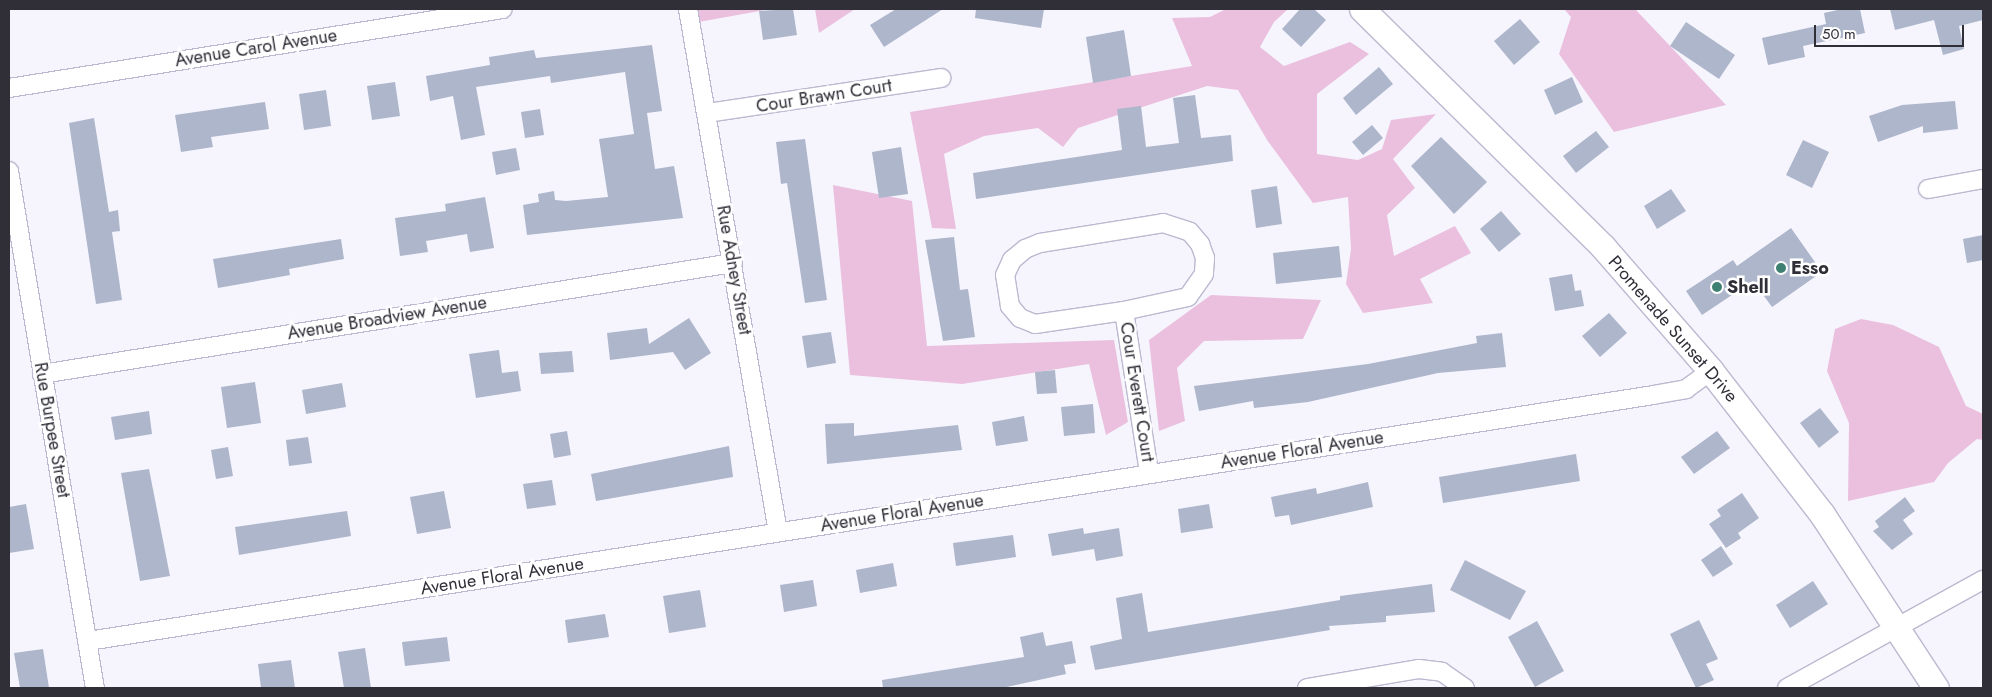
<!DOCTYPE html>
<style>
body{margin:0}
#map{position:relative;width:1992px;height:697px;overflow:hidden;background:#f6f5fe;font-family:Jost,sans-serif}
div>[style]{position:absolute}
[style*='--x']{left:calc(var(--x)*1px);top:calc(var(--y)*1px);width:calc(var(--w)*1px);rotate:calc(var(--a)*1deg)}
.green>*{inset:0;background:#eac0de}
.building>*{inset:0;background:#adb6cb}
.roads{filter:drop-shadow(1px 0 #bbb9cf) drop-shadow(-1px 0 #bbb9cf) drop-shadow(0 1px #bbb9cf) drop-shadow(0 -1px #bbb9cf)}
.street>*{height:18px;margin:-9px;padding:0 9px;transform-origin:9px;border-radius:9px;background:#fff}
.secondary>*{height:25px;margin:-12.5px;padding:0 12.5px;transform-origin:12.5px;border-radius:12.5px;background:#fff}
.dots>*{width:14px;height:14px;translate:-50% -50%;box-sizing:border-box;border:2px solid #fff;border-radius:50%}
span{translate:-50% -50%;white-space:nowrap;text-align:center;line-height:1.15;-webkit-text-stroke:5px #fff;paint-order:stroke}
.street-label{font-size:18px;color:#302f38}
.poi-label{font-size:18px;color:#302f38;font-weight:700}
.left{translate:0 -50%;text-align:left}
.frame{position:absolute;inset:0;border:10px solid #302f38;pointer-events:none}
.scale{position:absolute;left:1814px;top:25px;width:150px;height:22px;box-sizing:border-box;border:2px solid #302f38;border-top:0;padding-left:6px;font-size:15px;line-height:18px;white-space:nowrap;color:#302f38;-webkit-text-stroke:4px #fff;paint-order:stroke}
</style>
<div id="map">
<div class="green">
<i style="clip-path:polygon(688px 9px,771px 9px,693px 23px)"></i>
<i style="clip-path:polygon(815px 9px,855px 9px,819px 33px)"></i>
<i style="clip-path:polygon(1226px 9px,1288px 9px,1274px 22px,1260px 47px,1284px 66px,1350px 42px,1369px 54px,1317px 94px,1317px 154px,1358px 160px,1382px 149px,1391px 120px,1436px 114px,1393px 159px,1415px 188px,1387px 215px,1394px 256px,1455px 226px,1471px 253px,1420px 279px,1433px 303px,1363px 313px,1346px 284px,1351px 249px,1348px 197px,1313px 203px,1267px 140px,1238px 90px,1207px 86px,1078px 128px,1063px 147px,1038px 128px,984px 136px,944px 154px,956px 229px,932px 228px,910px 112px,1192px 66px,1172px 18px,1210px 17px)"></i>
<i style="clip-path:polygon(1564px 9px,1635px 9px,1726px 105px,1614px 132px,1559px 54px,1571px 17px)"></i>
<i style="clip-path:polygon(833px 185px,912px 201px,927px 346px,1114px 340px,1128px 422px,1106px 435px,1089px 364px,962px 384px,850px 375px)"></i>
<i style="clip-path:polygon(1211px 295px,1321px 300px,1303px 339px,1204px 341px,1177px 368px,1185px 421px,1159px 431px,1149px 340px)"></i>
<i style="clip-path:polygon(1861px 319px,1893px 325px,1939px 347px,1966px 406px,1983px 414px,1983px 440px,1977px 439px,1948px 463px,1934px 482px,1848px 501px,1849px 423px,1827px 371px,1835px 329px)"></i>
</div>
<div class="building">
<i style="clip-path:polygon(793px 9px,797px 35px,763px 40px,759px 11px)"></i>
<i style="clip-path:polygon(896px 9px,943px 9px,884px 47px,870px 25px)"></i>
<i style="clip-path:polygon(976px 9px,1044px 9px,1041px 28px,975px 18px)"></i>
<i style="clip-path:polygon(1300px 9px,1314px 9px,1326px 20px,1301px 47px,1282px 29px)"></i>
<i style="clip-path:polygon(1842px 9px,1860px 9px,1865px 33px,1803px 46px,1805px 57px,1768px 65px,1762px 38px,1826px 24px,1824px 13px)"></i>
<i style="clip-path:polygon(1890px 9px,1983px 9px,1983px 20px,1959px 26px,1964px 49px,1943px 55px,1934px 20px,1895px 30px)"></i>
<i style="clip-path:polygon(1520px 19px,1540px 42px,1514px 65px,1494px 41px)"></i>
<i style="clip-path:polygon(1686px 22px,1735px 55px,1719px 79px,1670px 46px)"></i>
<i style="clip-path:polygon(1124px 30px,1131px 76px,1093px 83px,1086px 37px)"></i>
<i style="clip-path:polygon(652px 45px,662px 111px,647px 113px,655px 169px,674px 166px,683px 218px,527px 235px,523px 205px,539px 202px,538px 194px,554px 191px,555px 200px,566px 201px,608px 197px,599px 139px,634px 134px,625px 72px,551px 83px,550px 76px,476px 87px,485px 135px,461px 140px,453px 96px,430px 101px,426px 76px,490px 65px,489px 57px,534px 50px,536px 58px)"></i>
<i style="clip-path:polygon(1379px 67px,1393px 84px,1356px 115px,1343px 98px)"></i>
<i style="clip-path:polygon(1572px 77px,1583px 102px,1555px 115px,1544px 90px)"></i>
<i style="clip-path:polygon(395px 82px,400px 116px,372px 120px,367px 86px)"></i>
<i style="clip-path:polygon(326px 90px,331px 126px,304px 130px,299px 94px)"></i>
<i style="clip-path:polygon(1195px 95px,1201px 138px,1231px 135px,1233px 161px,976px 199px,973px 173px,1122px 150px,1117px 109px,1141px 106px,1146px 147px,1179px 143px,1173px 98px)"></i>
<i style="clip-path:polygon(1955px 101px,1958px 129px,1923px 133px,1923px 126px,1878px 142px,1869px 116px,1902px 105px)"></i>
<i style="clip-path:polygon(265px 102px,269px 129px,211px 137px,213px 147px,181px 152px,175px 115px)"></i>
<i style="clip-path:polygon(540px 109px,544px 135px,525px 138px,521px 112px)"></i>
<i style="clip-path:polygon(94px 118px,109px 212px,118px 210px,120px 231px,112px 232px,122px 300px,96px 304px,69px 123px)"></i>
<i style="clip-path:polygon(1372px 125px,1383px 138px,1363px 155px,1352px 142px)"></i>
<i style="clip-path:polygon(1596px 131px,1609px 147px,1576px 173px,1563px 156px)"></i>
<i style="clip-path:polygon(1441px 137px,1487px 182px,1454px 214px,1411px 166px)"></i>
<i style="clip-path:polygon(805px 139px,827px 300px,805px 303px,787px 183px,781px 184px,776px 142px)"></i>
<i style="clip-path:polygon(1803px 140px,1829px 152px,1812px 188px,1786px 175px)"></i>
<i style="clip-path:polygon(901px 147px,908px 194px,879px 198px,872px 152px)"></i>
<i style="clip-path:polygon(516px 148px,520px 170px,496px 175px,492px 152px)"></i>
<i style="clip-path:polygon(1277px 186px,1282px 224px,1256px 228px,1251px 190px)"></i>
<i style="clip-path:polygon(1671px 189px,1686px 211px,1657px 229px,1644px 206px)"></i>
<i style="clip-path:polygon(485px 197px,494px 248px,470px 252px,467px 234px,426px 241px,428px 252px,400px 256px,395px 218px,446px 211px,445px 204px)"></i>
<i style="clip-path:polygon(1501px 211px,1521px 234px,1499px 252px,1480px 229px)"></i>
<i style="clip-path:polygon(1791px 228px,1822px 272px,1772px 307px,1753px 281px,1702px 315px,1686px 291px,1733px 260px,1737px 266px)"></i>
<i style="clip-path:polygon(1983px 235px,1983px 260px,1967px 263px,1963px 239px)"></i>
<i style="clip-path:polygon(954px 237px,960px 290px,968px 289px,975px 337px,943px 341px,925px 240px)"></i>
<i style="clip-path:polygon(341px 239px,344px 259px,289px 269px,290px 275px,218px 288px,213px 259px)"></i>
<i style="clip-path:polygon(1339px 246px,1342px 277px,1276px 284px,1273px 253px)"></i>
<i style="clip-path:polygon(1572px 274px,1575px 291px,1581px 290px,1584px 306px,1555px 311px,1549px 278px)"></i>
<i style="clip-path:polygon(1609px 313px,1627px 333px,1600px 357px,1582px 336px)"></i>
<i style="clip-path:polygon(689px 318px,711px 353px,685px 370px,673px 352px,610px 360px,607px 333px,647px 328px,649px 344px)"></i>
<i style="clip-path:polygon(831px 332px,836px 363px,807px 368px,802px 336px)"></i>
<i style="clip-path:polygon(1502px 333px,1506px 367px,1438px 373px,1308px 402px,1254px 408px,1253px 401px,1199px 411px,1194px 386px,1368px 364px,1477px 343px,1476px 336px)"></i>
<i style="clip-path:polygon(499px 350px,502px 373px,518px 371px,521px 391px,476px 398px,469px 354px)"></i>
<i style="clip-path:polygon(572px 351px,574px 372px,541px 374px,539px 353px)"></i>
<i style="clip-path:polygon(1055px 370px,1057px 393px,1037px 394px,1035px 372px)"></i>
<i style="clip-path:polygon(255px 382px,261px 423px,227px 428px,221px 387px)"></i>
<i style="clip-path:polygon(342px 383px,346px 407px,306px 414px,302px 390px)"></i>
<i style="clip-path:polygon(1093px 404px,1095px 433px,1064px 436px,1061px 407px)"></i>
<i style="clip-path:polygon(1820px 408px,1839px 432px,1819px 448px,1800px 423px)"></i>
<i style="clip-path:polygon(149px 411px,152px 434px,115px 440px,111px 417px)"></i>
<i style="clip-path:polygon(1024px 416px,1028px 441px,996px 446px,992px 422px)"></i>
<i style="clip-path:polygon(854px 423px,854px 436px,958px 425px,962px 450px,827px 464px,825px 424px)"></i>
<i style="clip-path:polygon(567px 431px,571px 455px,554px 458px,550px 434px)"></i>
<i style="clip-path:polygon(1717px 431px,1730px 448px,1694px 474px,1681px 457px)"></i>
<i style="clip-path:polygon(308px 437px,312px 463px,289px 466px,286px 440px)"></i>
<i style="clip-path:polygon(729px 446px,733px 477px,596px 501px,591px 474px)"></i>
<i style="clip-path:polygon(228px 447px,233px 476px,216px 479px,211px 450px)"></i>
<i style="clip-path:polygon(1576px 454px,1580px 481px,1443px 503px,1439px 477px)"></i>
<i style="clip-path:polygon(149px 469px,170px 576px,140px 581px,121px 473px)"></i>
<i style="clip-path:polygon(552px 480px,556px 505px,527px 509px,523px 484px)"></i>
<i style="clip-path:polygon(1368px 482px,1373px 507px,1291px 525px,1289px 515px,1275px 517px,1271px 497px,1316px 488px,1317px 494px)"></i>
<i style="clip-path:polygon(444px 491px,451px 528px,417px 534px,410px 497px)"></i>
<i style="clip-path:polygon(1742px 493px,1759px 518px,1738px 533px,1741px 538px,1726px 548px,1709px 524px,1721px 516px,1717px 510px)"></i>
<i style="clip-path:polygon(1905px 497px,1915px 511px,1903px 520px,1913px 534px,1892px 550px,1873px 531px,1879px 527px,1875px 521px)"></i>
<i style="clip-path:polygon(26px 504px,34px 549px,9px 553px,9px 507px)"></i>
<i style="clip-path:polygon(1209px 504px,1213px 528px,1181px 533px,1178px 509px)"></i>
<i style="clip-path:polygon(347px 511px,351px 536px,239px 555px,235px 527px)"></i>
<i style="clip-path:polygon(1083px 528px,1084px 534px,1119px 528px,1123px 556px,1096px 561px,1094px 549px,1052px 556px,1048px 534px)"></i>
<i style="clip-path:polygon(1013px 535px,1016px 557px,956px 566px,953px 543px)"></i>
<i style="clip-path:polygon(1721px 546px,1733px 564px,1713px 577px,1701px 560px)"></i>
<i style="clip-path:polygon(1465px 560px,1526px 591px,1510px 620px,1450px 590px)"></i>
<i style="clip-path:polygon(893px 563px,897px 586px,860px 593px,856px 570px)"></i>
<i style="clip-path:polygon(813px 580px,817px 606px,784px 612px,780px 585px)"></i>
<i style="clip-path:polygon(1813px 581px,1828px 604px,1790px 628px,1776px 605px)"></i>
<i style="clip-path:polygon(1432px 584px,1435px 612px,1386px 616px,1386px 622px,1329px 626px,1330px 630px,1095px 670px,1090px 646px,1122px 639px,1116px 598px,1142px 593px,1148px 632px,1340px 600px,1340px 596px)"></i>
<i style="clip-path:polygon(700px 590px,706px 627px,669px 633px,663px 596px)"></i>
<i style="clip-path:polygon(605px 614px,609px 637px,568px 643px,565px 620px)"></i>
<i style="clip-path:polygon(1699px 620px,1718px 659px,1706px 664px,1714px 680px,1696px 688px,1670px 634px)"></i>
<i style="clip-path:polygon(1537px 621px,1564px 671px,1535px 687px,1508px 637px)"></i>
<i style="clip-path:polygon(1043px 632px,1046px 646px,1072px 641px,1076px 663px,1064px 665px,1066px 674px,1002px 688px,883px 688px,882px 680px,1024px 657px,1020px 637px)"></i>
<i style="clip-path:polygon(447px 637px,450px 661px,405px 666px,402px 642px)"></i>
<i style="clip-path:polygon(365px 648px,371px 688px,344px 688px,338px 652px)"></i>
<i style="clip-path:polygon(43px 649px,49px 688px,20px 688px,14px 653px)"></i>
<i style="clip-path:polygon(291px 660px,295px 688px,261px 688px,258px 664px)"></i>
</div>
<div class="roads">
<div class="street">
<i style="--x:688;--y:9;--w:531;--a:80.24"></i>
<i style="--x:9;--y:88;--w:500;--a:-9.09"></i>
<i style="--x:707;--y:113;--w:237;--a:-8.5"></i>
<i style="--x:9;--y:171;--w:524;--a:80.56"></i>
<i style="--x:1928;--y:189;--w:56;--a:-10.3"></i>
<i style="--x:1124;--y:311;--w:90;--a:171.7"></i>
<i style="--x:1035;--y:324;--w:16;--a:-158"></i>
<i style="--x:1020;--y:318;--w:16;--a:-130"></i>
<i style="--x:1010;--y:306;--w:31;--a:-99"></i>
<i style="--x:1005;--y:275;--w:17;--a:-65"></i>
<i style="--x:1012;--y:260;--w:17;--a:-40"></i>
<i style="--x:1025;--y:249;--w:16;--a:-22"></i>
<i style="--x:1040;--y:243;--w:125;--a:-9.2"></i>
<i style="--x:1163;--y:223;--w:28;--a:18"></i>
<i style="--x:1190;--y:232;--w:16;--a:50"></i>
<i style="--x:1200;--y:244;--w:15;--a:70"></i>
<i style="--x:1205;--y:258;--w:16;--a:94"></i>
<i style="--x:1204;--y:274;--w:28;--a:125"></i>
<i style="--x:1188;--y:297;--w:66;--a:167.7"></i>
<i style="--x:1124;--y:311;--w:164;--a:81.2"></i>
<i style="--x:42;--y:374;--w:700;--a:-9.13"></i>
<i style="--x:88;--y:641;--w:1584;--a:-8.93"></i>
<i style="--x:1653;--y:395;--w:34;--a:-10"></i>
<i style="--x:1686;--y:389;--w:31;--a:-36"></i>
<i style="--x:1307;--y:688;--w:114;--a:-9.6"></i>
<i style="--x:1419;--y:669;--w:23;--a:7"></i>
<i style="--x:1442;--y:672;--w:28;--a:35"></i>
<i style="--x:1787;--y:688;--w:224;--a:-28.9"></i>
</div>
<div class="secondary">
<i style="--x:1362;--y:9;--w:339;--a:44.6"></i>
<i style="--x:1603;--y:247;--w:164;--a:48.9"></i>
<i style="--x:1711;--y:371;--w:181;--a:52.2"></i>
<i style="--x:1822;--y:514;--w:208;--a:56.8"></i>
</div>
</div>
<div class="dots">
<i style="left:1781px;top:268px;background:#3e8072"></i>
<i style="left:1717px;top:287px;background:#3e8072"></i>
</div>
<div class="street-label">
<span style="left:256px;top:48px;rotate:-9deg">Avenue Carol Avenue</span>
<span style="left:824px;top:96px;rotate:-9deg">Cour Brawn Court</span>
<span style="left:734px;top:270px;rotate:80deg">Rue Adney Street</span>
<span style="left:387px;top:318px;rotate:-9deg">Avenue Broadview Avenue</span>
<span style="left:1673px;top:329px;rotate:49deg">Promenade Sunset Drive</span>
<span style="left:1137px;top:392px;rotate:81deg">Cour Everett Court</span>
<span style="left:52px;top:430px;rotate:80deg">Rue Burpee Street</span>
<span style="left:1302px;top:450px;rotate:-9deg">Avenue Floral Avenue</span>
<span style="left:902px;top:513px;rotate:-9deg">Avenue Floral Avenue</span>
<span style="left:502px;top:576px;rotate:-9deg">Avenue Floral Avenue</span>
</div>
<div class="poi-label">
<span class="left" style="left:1791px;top:268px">Esso</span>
<span class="left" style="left:1727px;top:287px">Shell</span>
</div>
<div class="frame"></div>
<div class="scale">50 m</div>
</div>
